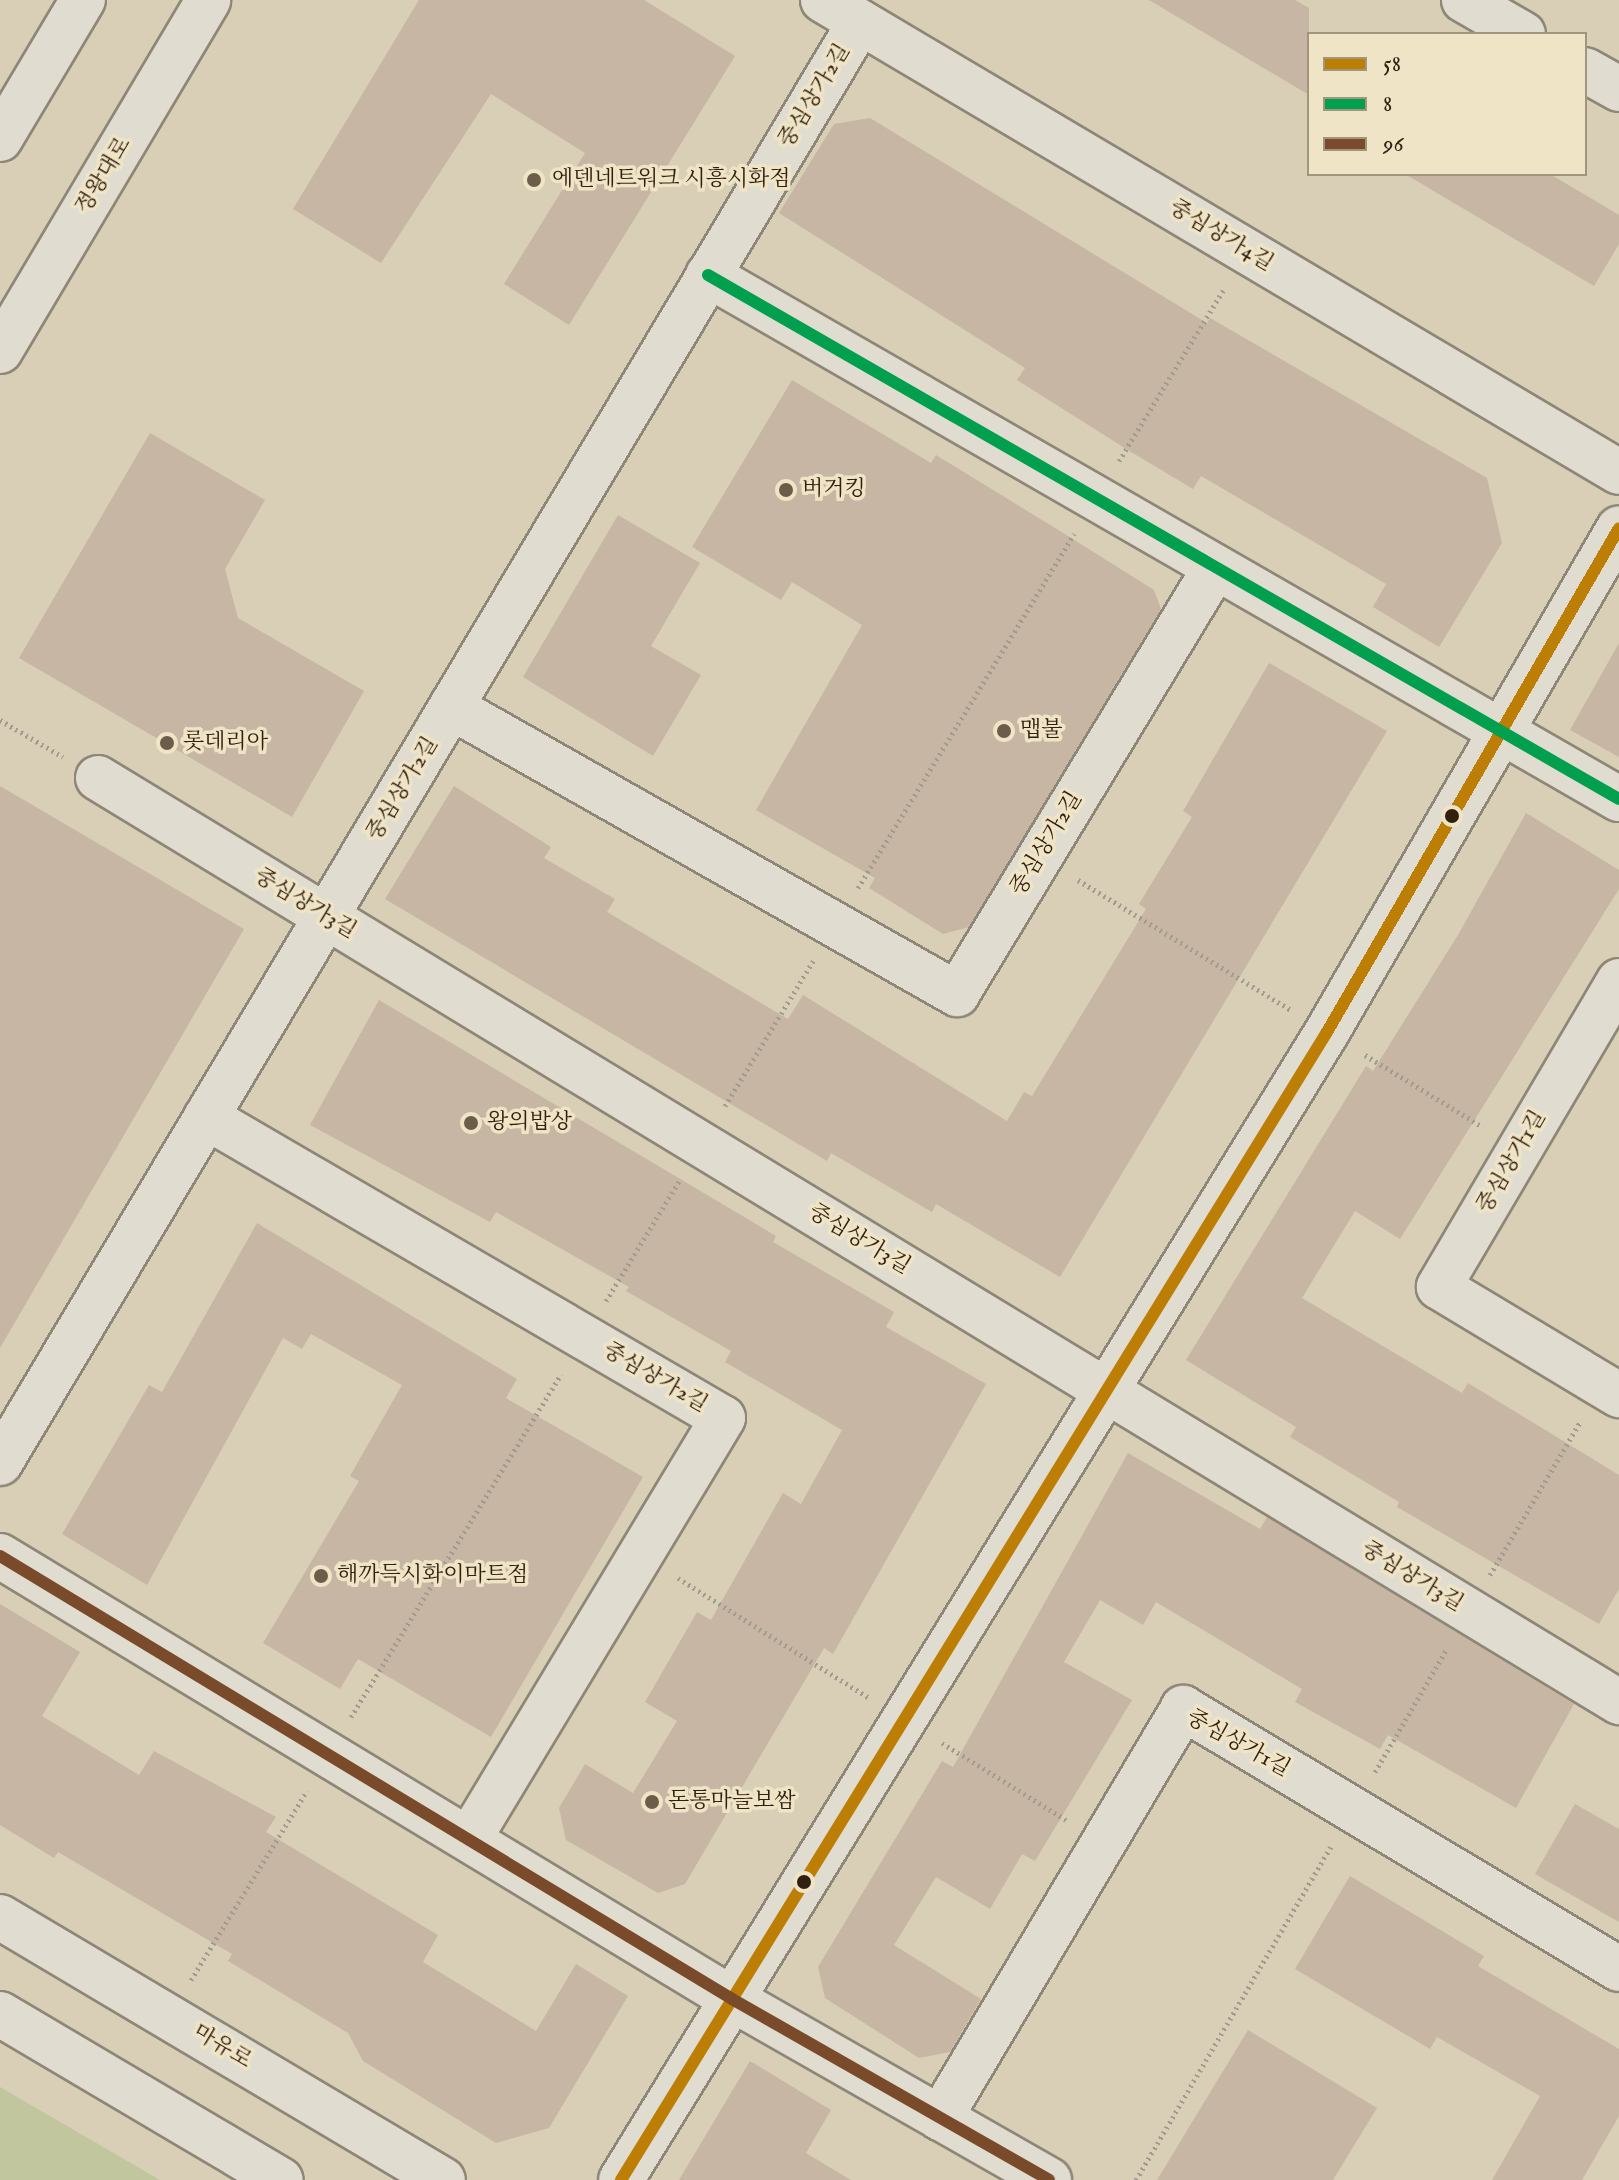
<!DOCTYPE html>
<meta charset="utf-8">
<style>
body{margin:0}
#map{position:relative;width:1619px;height:2180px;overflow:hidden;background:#d8cfb6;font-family:"IM FELL English","Noto Serif KR",serif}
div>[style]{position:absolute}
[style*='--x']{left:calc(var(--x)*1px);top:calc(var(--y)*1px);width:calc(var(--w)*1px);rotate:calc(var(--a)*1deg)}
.green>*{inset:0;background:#c1c69f}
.building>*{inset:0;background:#c7b6a3}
.path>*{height:5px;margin-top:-2.5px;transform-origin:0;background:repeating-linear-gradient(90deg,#a19b90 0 2px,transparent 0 6px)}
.roads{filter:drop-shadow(2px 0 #8e8677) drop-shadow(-2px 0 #8e8677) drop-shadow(0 2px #8e8677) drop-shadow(0 -2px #8e8677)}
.minor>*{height:44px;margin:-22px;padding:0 22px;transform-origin:22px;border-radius:22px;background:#e0dccf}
.bus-1>*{height:12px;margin:-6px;padding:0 6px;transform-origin:6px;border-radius:6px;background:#bc7e05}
.bus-2>*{height:12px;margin:-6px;padding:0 6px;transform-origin:6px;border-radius:6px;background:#029f4e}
.bus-3>*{height:12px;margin:-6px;padding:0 6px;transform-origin:6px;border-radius:6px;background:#7a4b2a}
.dots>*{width:22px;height:22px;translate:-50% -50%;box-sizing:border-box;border:4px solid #efe4c6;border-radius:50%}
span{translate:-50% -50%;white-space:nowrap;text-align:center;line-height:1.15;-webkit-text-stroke:7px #efe4c6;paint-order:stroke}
.street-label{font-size:22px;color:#311f10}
.poi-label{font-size:22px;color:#311f10}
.left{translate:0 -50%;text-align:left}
.legend{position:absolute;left:1307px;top:32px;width:280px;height:144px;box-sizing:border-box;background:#efe4c6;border:2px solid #a3957d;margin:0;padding:10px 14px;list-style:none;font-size:24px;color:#311f10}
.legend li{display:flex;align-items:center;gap:16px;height:40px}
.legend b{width:40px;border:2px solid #a3957d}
</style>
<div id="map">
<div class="green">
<i style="clip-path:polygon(0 2087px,160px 2180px,0 2180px)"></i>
</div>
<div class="building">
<i style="clip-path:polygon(419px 0,644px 0,735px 56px,569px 325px,504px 284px,585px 153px,491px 94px,381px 263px,293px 209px)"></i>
<i style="clip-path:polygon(1149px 0,1295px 0,1309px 8px,1309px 95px)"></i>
<i style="clip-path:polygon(870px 118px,1207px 323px,1210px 318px,1487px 478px,1502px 543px,1439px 647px,1373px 607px,1386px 584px,1201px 476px,1193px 489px,1131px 452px,1017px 380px,1025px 368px,779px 213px,834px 124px)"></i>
<i style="clip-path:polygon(1405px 174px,1550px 174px,1619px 215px,1619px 244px,1594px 286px)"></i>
<i style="clip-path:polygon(792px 380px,931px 463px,936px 455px,1060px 531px,1154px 590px,1161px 609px,969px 927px,943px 934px,869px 888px,875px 878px,756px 810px,862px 625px,792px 582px,781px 600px,692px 547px)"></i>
<i style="clip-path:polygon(150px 433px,265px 500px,225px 569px,238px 618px,364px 691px,292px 817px,19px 658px)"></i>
<i style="clip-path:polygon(618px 515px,700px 563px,651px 646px,701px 675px,653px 756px,523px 677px)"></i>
<i style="clip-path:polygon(1619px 643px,1619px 757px,1570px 730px)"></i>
<i style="clip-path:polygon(1269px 663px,1387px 731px,1060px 1277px,936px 1204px,932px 1212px,831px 1153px,827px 1161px,385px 899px,454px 786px,551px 847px,544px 858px,615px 899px,607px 912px,788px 1019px,803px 995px,1007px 1121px,1024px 1092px,1032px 1096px,1146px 909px,1139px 904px,1192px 817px,1183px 811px)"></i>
<i style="clip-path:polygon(0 786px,244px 929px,0 1348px)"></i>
<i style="clip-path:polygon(1526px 813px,1619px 870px,1619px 889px,1400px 1239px,1355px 1211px,1302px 1298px,1462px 1393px,1468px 1383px,1619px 1475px,1619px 1589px,1599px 1624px,1397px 1507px,1399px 1502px,1290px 1437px,1296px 1427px,1186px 1360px,1366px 1066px,1373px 1071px,1458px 935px)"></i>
<i style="clip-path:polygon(379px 1000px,776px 1236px,773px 1242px,894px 1312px,886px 1327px,986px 1384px,833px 1654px,824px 1648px,685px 1884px,658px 1893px,566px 1840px,559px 1808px,585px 1764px,633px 1793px,677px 1721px,645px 1702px,697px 1612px,711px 1620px,783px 1493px,801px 1504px,842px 1430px,725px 1362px,731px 1351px,626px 1291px,629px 1287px,496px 1212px,490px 1222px,310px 1125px)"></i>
<i style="clip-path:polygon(257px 1223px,517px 1379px,506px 1398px,643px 1477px,491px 1737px,358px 1659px,340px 1689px,263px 1643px,359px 1481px,350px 1476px,402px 1385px,311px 1334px,302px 1349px,283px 1338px,147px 1585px,62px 1534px,149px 1385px,162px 1392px)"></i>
<i style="clip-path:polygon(1128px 1453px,1260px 1529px,1267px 1517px,1574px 1704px,1516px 1808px,1388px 1735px,1380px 1749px,1295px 1702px,1302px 1689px,1156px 1602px,1143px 1625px,1100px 1600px,1064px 1662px,1132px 1700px,1035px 1861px,1022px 1854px,990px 1909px,936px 1877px,894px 1945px,981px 1999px,950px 2052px,919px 2058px,825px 1998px,818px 1967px,942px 1761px,953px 1767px)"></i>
<i style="clip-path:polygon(0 1604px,80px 1652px,42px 1716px,139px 1775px,154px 1751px,276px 1817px,266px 1832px,438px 1935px,423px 1962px,536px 2031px,576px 1964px,628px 1996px,549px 2128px,496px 2143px,363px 2061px,348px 2033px,228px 1961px,232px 1954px,58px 1852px,54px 1858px,0 1825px)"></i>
<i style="clip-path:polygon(1575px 1804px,1619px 1829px,1619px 1922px,1535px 1874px)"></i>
<i style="clip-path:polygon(1350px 1876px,1484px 1956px,1478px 1966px,1619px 2049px,1619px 2116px,1582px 2180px,1492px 2180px,1540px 2096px,1437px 2037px,1430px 2049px,1295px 1969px)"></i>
<i style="clip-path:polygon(1248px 2030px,1377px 2108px,1333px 2180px,1157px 2180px)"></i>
<i style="clip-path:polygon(750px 2061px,831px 2110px,806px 2153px,851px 2180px,679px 2180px)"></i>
</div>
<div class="path">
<i style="--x:1119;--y:461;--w:202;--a:-58.6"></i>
<i style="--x:0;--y:720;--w:73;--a:30.4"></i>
<i style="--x:1078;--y:880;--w:250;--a:31.4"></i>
<i style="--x:858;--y:888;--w:415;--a:-58.6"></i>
<i style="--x:1365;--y:1055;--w:138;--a:31.4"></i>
<i style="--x:725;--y:1106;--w:170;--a:-58.7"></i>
<i style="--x:606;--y:1301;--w:142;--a:-58.6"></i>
<i style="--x:1490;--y:1575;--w:178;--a:-59.5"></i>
<i style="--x:678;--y:1578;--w:226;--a:32.1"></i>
<i style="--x:351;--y:1717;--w:402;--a:-58.5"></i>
<i style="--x:942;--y:1743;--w:146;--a:31.8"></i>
<i style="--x:1375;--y:1772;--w:143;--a:-59.7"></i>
<i style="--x:191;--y:1980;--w:222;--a:-58.5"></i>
<i style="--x:1136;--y:2180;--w:387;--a:-59.7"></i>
</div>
<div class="roads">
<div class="minor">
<i style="--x:823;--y:0;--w:925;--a:30.67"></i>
<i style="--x:1464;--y:0;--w:68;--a:30"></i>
<i style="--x:1585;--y:70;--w:39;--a:29"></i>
<i style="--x:0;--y:139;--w:162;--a:-59.2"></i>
<i style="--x:708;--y:275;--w:1051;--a:29.91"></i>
<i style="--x:0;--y:351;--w:408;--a:-59.3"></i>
<i style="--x:451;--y:707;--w:582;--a:29.56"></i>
<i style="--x:957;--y:994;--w:499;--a:-58.8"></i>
<i style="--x:98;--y:778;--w:1780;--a:31.28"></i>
<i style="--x:1619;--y:981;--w:355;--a:120.5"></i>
<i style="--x:1439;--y:1287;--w:210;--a:31"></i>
<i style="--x:206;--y:1117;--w:598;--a:30.21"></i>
<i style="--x:723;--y:1418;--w:488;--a:121.1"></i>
<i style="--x:0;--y:1463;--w:1678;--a:-59.17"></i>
<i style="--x:0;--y:1556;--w:856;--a:31.18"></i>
<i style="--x:732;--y:1999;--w:365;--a:29.7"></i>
<i style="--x:0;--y:1917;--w:515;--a:30.7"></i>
<i style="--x:0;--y:2014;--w:326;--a:30.6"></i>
<i style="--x:940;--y:2118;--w:477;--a:-59.3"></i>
<i style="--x:1183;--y:1708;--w:508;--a:30.91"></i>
<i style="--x:621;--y:2180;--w:1348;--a:-58.41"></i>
<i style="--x:1327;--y:1032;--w:582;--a:-59.91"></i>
</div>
</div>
<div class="bus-1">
<i style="--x:621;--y:2180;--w:1348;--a:-58.41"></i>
<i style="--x:1327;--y:1032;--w:582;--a:-59.91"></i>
</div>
<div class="bus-2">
<i style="--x:708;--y:275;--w:1051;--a:29.91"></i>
</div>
<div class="bus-3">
<i style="--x:0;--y:1556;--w:856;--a:31.18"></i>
<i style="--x:732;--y:1999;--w:365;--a:29.7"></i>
</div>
<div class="dots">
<i style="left:534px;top:180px;background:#6b5d4a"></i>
<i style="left:786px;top:490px;background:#6b5d4a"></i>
<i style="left:1004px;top:731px;background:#6b5d4a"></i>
<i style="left:167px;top:743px;background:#6b5d4a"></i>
<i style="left:1452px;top:816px;background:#311f10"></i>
<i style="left:471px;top:1123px;background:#6b5d4a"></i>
<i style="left:321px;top:1576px;background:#6b5d4a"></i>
<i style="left:652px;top:1802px;background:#6b5d4a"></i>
<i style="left:804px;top:1882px;background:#311f10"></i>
</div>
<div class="street-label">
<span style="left:815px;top:96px;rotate:-59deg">중심상가2길</span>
<span style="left:104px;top:176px;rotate:-59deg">정왕대로</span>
<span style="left:1221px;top:236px;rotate:31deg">중심상가4길</span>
<span style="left:403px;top:789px;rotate:-59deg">중심상가2길</span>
<span style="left:1047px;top:844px;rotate:-59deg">중심상가2길</span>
<span style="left:305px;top:904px;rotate:31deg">중심상가3길</span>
<span style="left:1512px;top:1162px;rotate:-60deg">중심상가1길</span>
<span style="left:859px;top:1240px;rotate:31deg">중심상가3길</span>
<span style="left:655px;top:1378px;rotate:30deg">중심상가2길</span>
<span style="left:1412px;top:1577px;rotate:31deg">중심상가3길</span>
<span style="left:1238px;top:1744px;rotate:29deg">중심상가1길</span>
<span style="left:222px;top:2047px;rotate:31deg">마유로</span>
</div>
<div class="poi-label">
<span class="left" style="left:552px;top:180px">에덴네트워크 시흥시화점</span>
<span class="left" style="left:802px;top:490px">버거킹</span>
<span class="left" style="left:1020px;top:731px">맵불</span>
<span class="left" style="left:183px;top:743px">롯데리아</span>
<span class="left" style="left:487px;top:1123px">왕의밥상</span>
<span class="left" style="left:337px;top:1576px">해까득시화이마트점</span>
<span class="left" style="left:668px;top:1802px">돈통마늘보쌈</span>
</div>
<ul class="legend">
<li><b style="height:10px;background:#bc7e05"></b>58</li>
<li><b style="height:10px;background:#029f4e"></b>8</li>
<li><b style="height:10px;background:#7a4b2a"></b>96</li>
</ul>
</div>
